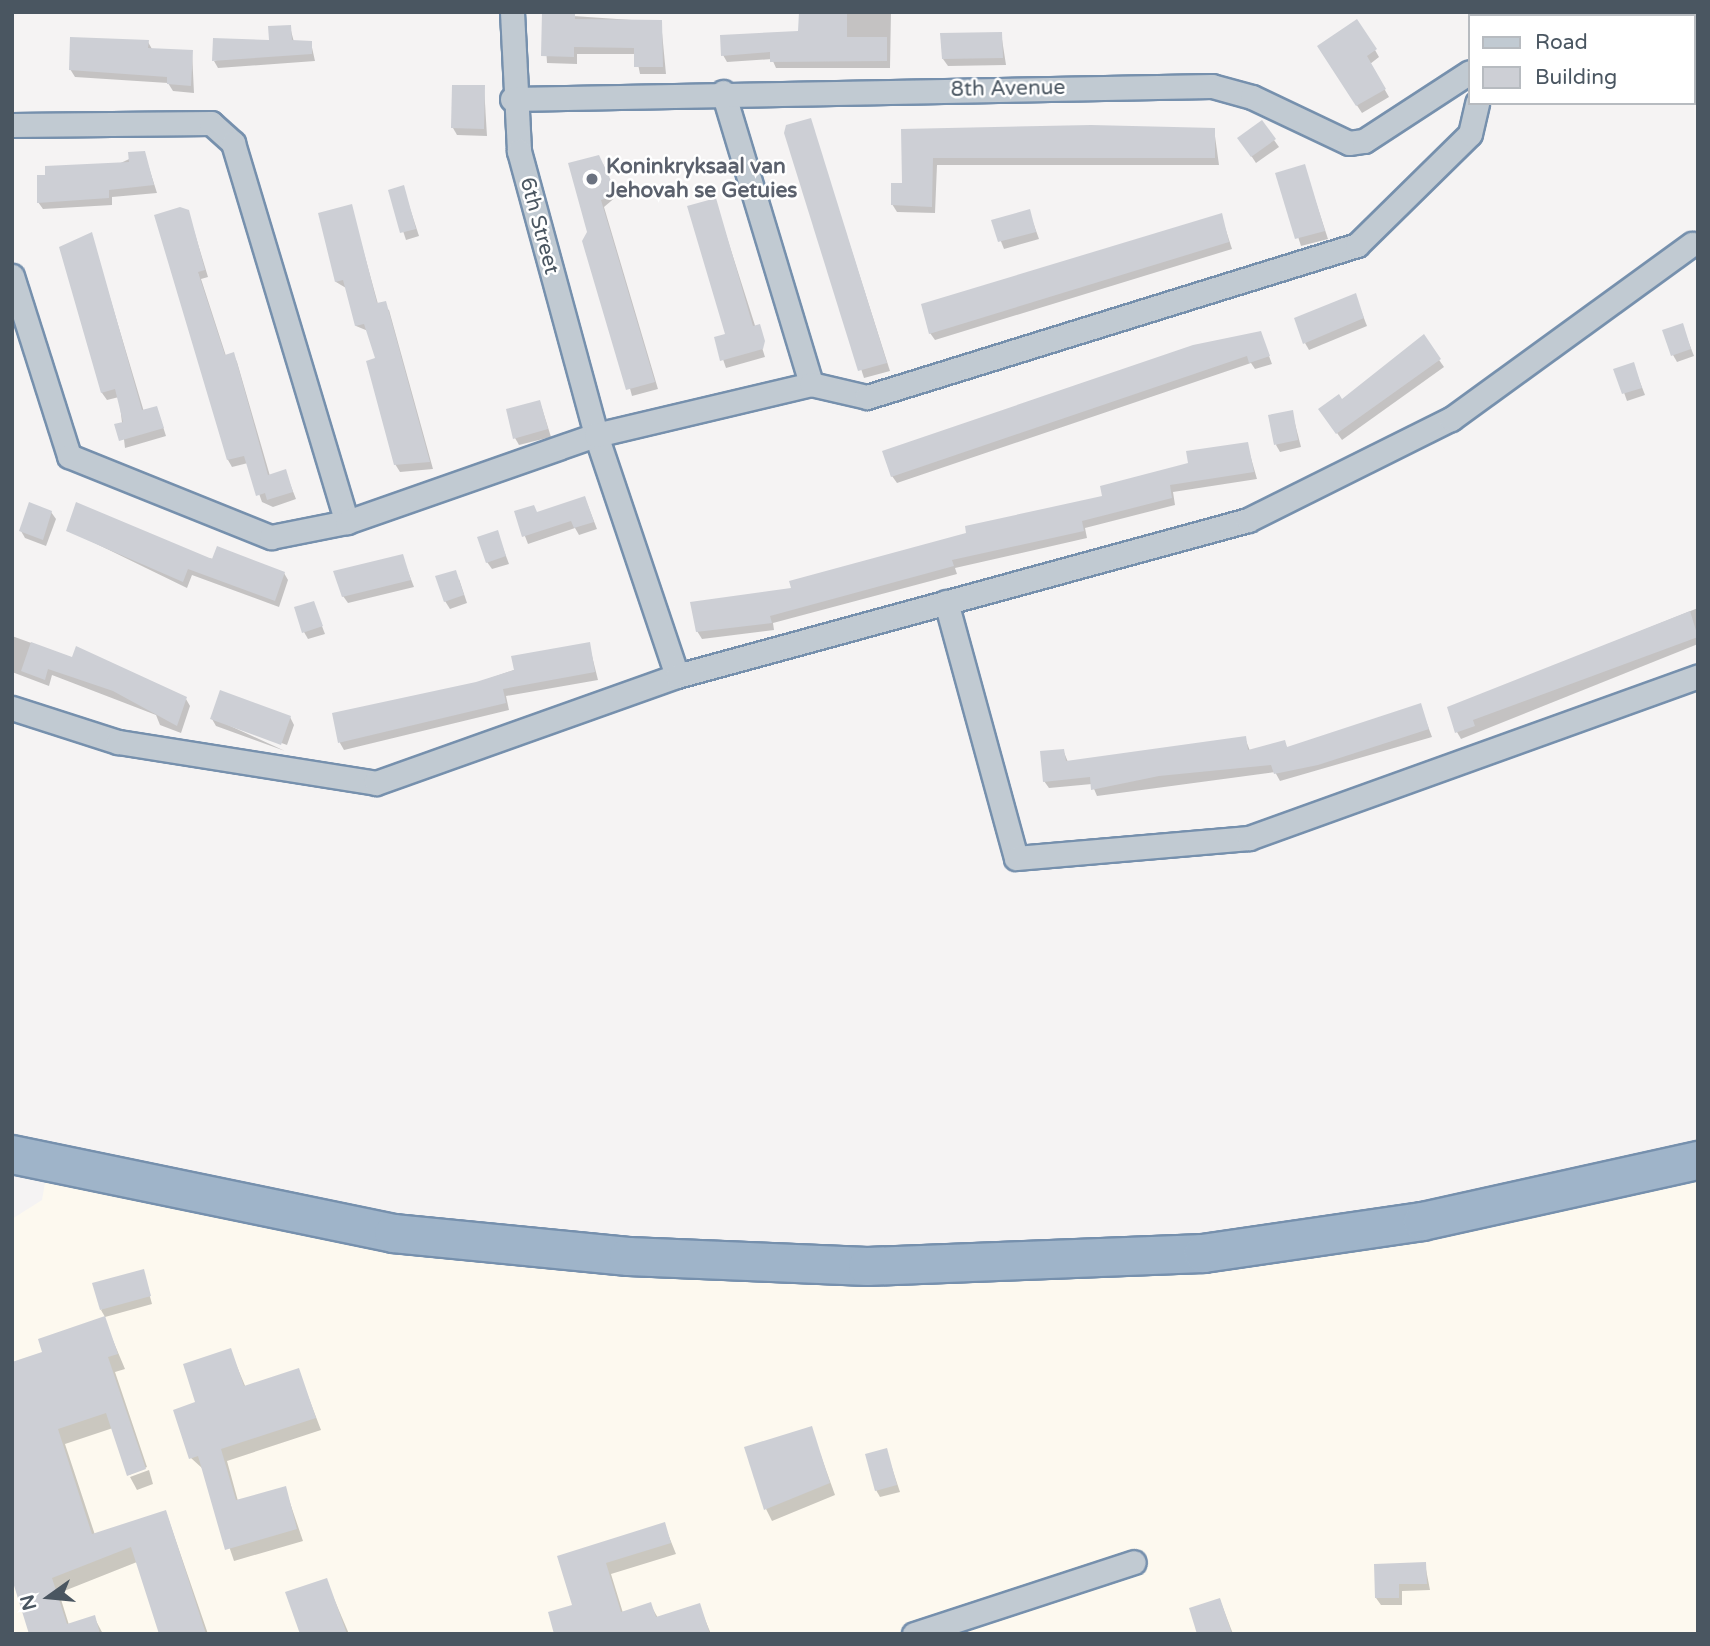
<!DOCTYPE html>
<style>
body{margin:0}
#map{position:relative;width:1710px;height:1646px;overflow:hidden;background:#f5f3f3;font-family:"Varela Round",sans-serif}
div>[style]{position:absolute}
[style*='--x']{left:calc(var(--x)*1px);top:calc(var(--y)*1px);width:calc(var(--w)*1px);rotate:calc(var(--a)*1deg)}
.commercial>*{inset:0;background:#fdf9ef}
.shadow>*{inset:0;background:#0003}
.building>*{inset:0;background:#cdcfd5}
.roads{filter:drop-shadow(2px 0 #7690ad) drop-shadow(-2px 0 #7690ad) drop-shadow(0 2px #7690ad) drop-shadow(0 -2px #7690ad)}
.minor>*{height:23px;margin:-11.5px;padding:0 11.5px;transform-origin:11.5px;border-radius:11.5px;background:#c1cad2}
.trunk>*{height:37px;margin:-18.5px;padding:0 18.5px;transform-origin:18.5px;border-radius:18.5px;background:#9fb4c9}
.dots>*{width:19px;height:19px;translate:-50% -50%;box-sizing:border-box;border:4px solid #fff;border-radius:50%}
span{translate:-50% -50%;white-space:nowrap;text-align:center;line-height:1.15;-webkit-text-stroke:5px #fff;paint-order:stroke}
.street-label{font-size:21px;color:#4a5661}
.worship-label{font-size:21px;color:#5b616d;font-weight:700}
.left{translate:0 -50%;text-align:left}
.frame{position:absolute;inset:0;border:14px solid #4a5661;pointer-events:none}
.legend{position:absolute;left:1468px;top:14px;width:228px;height:91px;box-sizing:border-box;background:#fff;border:2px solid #b7bbc0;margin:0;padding:9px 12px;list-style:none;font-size:21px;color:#4a5661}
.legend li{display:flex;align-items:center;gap:14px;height:35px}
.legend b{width:35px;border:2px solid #b7bbc0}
.north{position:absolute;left:14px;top:1562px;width:70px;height:70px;-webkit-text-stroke:5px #fff;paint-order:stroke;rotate:255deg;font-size:19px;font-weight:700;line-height:28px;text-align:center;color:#4a5661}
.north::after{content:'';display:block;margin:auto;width:24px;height:32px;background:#4a5661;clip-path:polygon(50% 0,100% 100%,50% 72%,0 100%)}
</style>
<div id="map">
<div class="commercial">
<i style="clip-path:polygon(1698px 1160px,1698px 1634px,12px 1634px,12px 1219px,42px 1200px,48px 1165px,393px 1233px,1017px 1265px)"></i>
</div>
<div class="shadow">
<i style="clip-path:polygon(801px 12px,891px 12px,890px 68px,776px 68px,772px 59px,727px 62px,723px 55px,800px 33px)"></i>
<i style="clip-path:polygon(544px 14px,661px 22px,666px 74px,640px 74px,636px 54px,577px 54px,577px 64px,547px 63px)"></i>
<i style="clip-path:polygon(290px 27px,294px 42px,311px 43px,315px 61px,218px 68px,214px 61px,271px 41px)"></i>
<i style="clip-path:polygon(1001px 33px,1006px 65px,948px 66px,943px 59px)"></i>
<i style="clip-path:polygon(148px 42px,152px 49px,192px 52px,194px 93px,173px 91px,168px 83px,75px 77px,70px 69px)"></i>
<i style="clip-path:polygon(1375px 50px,1379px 57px,1370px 64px,1389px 97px,1362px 113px,1323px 54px)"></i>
<i style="clip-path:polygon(484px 87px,487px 136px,457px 135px,453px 128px)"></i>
<i style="clip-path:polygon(810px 120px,890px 371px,864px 378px,786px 133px)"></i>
<i style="clip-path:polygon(1214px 129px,1219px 165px,937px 165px,935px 213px,897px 212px,892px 204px,903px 185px,903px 131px)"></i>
<i style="clip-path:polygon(1274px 140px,1279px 147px,1256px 163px,1244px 145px)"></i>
<i style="clip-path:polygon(144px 152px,157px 193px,112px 197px,112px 205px,43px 209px,38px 202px)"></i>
<i style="clip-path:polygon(603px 164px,617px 196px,604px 207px,658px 389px,632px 396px,588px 233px)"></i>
<i style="clip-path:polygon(1304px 166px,1328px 239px,1301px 246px,1278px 174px)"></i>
<i style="clip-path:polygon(403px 187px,419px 236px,406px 240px,390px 191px)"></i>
<i style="clip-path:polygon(715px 200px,765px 357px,726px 368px,716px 339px,727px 335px)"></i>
<i style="clip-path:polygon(351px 206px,378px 304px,389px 310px,433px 469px,400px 472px,395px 464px,378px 359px,368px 331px,356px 326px,346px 288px,336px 282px,320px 214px)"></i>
<i style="clip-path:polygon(188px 211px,208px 277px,201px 279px,226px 356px,233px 354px,237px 362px,270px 476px,285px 471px,296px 499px,273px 507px,262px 502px,248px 463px,232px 467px,228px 460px)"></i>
<i style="clip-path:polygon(1029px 211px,1039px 239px,1004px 249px,993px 221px)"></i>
<i style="clip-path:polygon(1221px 215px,1232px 249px,935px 340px,930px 333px)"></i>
<i style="clip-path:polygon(91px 234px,144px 412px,157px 408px,166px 436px,125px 448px,119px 397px,107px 400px,102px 393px,61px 248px)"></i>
<i style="clip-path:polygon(1355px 295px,1367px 326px,1309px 350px,1305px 343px)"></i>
<i style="clip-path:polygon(1682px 325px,1694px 356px,1677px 362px,1673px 355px)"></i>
<i style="clip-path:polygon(1260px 332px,1272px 364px,1255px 369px,1251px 363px,897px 483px,892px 476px)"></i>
<i style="clip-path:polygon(1423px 337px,1444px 367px,1342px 440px,1325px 416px)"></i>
<i style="clip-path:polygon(1633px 364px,1645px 395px,1627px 401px,1616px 370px)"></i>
<i style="clip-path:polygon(540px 402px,551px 437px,519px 445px,515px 438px)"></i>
<i style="clip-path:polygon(1292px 412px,1301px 447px,1280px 452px,1276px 445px)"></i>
<i style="clip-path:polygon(1247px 444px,1257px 479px,1173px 492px,1175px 505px,1085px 528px,1087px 538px,955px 568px,957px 574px,773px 623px,774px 630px,702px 639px,697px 631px,793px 589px,1104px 498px)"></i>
<i style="clip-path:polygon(585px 498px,597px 529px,579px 535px,575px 528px,528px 544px,516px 513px,537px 513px)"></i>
<i style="clip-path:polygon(51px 512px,56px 519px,46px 546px,25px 538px,21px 531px)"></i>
<i style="clip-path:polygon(68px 530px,284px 573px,288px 580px,279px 607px,192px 575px,187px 588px)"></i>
<i style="clip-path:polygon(497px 532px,509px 564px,492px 569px,487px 562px)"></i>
<i style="clip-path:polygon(402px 556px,414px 587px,348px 603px,343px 596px)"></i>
<i style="clip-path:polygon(459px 579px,467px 603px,450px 609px,445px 601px)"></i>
<i style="clip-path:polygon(313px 603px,325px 634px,308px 639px,304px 632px)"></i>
<i style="clip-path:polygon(1698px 608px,1698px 644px,1461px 739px,1457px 732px,1449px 708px)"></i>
<i style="clip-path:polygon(12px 636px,186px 699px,190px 706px,181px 733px,160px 725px,156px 715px,52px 675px,49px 686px,12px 672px)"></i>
<i style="clip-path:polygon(589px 644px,598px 680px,506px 696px,509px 710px,344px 750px,340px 743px,334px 714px,476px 683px)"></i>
<i style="clip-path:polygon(1420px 705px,1432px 737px,1280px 781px,1275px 772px,1097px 796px,1092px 784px,1049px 788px,1044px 781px,1063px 750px,1068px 762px,1245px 738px,1250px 751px,1284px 742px,1288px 749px)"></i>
<i style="clip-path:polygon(290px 717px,294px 725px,287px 745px,215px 719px,285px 751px,216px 726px,212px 719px)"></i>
<i style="clip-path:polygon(143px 1271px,152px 1304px,105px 1317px,101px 1310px)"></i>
<i style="clip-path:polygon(104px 1319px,125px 1369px,115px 1372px,147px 1467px,129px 1475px,113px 1428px,65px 1444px,95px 1535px,166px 1512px,208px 1634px,161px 1634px,137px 1562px,59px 1593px,69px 1625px,94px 1617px,103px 1634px,30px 1634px,45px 1353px)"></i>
<i style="clip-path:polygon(230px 1350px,246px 1388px,298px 1370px,321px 1430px,227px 1461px,238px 1501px,285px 1488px,303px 1541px,234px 1561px,203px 1469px,191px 1458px,175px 1411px,198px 1403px)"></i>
<i style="clip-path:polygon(811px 1428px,835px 1495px,772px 1521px,766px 1509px)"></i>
<i style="clip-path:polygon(886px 1450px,900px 1492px,880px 1497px,876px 1490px)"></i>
<i style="clip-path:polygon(149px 1470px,153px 1484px,137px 1490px,130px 1477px)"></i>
<i style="clip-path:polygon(664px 1524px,676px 1554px,611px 1574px,623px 1613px,650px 1604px,658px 1618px,699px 1605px,711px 1634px,556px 1634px,574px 1606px,559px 1557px)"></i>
<i style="clip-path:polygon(1425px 1564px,1430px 1590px,1402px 1591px,1402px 1605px,1381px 1605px,1376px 1598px)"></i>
<i style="clip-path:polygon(326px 1580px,349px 1634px,302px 1634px)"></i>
<i style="clip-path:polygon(1220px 1600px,1233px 1634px,1199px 1634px)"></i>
</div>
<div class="building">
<i style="clip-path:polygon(542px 12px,575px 13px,575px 19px,662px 20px,663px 67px,634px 67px,634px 48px,574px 47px,574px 57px,541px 56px)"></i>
<i style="clip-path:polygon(799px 12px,847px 12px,847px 37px,887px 37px,887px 61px,770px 62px,770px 52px,721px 56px,720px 35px,798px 31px)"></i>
<i style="clip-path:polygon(1357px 19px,1377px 49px,1367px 56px,1386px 89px,1356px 106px,1317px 46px)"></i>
<i style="clip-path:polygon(291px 25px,292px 40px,312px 41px,312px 54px,212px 61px,213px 38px,269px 40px,268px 26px)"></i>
<i style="clip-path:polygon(1002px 32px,1003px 58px,942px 59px,940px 33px)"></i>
<i style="clip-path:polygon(70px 37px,149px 40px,148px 48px,193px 50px,191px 86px,167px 84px,167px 77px,69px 70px)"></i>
<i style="clip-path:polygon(452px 85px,485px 85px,484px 129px,451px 128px)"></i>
<i style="clip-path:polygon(811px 118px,887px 363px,858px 371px,784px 133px,786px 125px)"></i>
<i style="clip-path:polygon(1262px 120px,1276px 139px,1251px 157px,1237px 138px)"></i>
<i style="clip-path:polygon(1091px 125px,1215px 128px,1215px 158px,933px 158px,932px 207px,891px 205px,891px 183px,902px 183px,901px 129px)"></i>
<i style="clip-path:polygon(145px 151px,154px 185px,109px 190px,109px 198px,37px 203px,37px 175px,45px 175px,45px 166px,129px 162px,128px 152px)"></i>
<i style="clip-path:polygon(599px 155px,614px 187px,611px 197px,601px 200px,655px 382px,626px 390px,582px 241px,587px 232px,568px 163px)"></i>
<i style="clip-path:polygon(1305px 164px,1325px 231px,1295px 239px,1275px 173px)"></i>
<i style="clip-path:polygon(404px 185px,416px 229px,400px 233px,388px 190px)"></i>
<i style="clip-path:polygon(716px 198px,753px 326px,760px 324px,765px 341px,763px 349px,720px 361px,714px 337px,725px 334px,687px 206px)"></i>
<i style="clip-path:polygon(352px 204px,377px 303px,386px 301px,430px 462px,394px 465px,366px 361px,375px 358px,364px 324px,355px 326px,343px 280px,335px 282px,318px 213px)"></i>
<i style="clip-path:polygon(180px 207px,189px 210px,205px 270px,198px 272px,225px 355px,234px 352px,268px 475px,286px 469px,293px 492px,267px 500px,265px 493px,256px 496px,244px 456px,227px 460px,154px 215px)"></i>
<i style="clip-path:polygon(1030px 209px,1036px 232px,998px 242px,991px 220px)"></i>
<i style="clip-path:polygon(1222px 213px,1229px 242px,929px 334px,921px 304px)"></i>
<i style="clip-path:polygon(92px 232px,142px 410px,157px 406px,164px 428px,119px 441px,114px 424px,123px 422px,115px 389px,101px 393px,59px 247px)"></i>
<i style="clip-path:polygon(1356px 293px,1364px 318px,1303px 344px,1294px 318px)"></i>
<i style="clip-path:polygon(1683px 323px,1691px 349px,1671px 356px,1662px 330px)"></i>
<i style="clip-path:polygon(1261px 331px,1270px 356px,1249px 363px,1247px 356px,891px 477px,882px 451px,1193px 345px)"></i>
<i style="clip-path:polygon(1424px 334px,1441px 359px,1336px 434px,1318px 409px,1339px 394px,1342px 399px)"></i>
<i style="clip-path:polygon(1634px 362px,1642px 388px,1622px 394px,1613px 369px)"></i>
<i style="clip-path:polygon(540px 400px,548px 429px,513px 439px,506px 409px)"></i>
<i style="clip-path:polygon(1293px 410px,1298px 440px,1274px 445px,1268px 415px)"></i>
<i style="clip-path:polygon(1248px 442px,1254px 472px,1170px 485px,1172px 498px,1082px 521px,1084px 531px,952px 560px,954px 566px,770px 616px,772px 623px,696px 632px,690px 602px,791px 588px,789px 581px,966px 533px,965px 526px,1102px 496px,1100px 486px,1188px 463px,1186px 451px)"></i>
<i style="clip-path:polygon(585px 496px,594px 522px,574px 528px,571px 521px,522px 537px,514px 511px,534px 505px,537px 512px)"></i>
<i style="clip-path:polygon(29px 502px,52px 511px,43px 540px,19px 531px)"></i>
<i style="clip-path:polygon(76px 502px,212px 559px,217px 546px,285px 572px,275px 601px,188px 569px,183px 582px,66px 531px)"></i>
<i style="clip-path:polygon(498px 530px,506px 556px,486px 563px,477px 537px)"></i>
<i style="clip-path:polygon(403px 554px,411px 580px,342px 597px,333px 571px)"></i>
<i style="clip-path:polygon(456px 570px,464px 595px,444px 602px,435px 576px)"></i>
<i style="clip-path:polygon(314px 601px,323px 626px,302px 633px,294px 607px)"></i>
<i style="clip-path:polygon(1690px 611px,1698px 637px,1473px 720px,1475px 726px,1455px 733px,1447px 707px)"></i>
<i style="clip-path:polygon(31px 642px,72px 657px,76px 646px,187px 697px,177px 726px,113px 691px,48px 669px,45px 680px,21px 671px)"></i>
<i style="clip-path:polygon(590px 642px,595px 672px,503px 689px,506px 703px,338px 743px,332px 713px,476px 682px,514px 670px,511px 656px)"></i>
<i style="clip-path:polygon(220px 690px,291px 716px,281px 745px,210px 719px)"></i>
<i style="clip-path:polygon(1421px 703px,1429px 729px,1318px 765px,1274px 774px,1271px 765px,1159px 776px,1091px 790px,1090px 777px,1043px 782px,1040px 751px,1064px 749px,1066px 761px,1246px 736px,1248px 750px,1285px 740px,1287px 747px)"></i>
<i style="clip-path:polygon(144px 1269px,151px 1296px,100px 1310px,92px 1283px)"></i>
<i style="clip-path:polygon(105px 1316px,118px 1354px,108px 1357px,146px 1469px,127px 1476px,106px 1413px,58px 1429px,92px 1534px,166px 1510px,206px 1634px,159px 1634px,131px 1547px,52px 1578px,67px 1624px,95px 1615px,100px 1634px,29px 1634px,12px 1579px,12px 1362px,42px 1352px,38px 1339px)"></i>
<i style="clip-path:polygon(231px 1348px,244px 1386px,299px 1368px,316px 1418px,221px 1449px,236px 1500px,286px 1486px,297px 1529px,225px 1550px,198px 1456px,189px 1459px,173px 1410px,195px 1402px,183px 1364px)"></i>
<i style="clip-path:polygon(812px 1426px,830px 1483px,764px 1510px,744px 1447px)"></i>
<i style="clip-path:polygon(887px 1448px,897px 1485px,875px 1491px,865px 1454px)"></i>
<i style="clip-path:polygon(665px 1522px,671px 1543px,606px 1563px,621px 1612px,651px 1602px,656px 1617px,700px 1603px,710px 1634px,554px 1634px,548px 1612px,572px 1605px,557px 1556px)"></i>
<i style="clip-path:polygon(1426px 1562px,1427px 1584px,1399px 1584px,1399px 1598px,1375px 1598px,1374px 1564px)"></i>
<i style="clip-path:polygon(327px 1578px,347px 1634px,300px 1634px,285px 1592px)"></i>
<i style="clip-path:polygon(1220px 1598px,1232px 1634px,1197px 1634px,1189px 1608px)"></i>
</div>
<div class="roads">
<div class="minor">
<i style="--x:512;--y:12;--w:139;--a:87.1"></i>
<i style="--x:519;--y:151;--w:294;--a:74.8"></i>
<i style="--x:596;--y:435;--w:254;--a:71.4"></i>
<i style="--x:1543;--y:16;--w:6;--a:-39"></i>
<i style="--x:723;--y:92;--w:305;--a:73.2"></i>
<i style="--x:512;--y:99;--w:700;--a:-1.06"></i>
<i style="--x:1212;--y:86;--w:41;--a:15.4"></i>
<i style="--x:1252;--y:97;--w:107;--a:25.4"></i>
<i style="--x:1349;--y:143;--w:15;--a:-8"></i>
<i style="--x:1364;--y:141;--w:126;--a:-33.1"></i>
<i style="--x:12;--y:125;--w:199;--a:-0.6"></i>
<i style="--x:211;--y:123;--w:30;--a:42"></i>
<i style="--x:233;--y:143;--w:396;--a:73.3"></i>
<i style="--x:12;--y:276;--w:189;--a:72.4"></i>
<i style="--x:69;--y:456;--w:218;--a:21.9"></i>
<i style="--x:271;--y:537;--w:77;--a:-11.2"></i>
<i style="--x:347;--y:522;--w:264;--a:-19.3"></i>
<i style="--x:596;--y:435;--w:221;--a:-13.3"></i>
<i style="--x:811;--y:384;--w:57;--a:13.1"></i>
<i style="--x:867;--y:397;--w:513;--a:-17.23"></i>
<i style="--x:1357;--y:245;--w:158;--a:-44.5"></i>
<i style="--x:1470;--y:134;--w:32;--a:-77"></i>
<i style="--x:946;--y:602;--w:265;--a:74.7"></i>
<i style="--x:1016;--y:858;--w:234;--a:-4.9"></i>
<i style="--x:1249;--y:838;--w:477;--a:-19.8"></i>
<i style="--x:12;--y:708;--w:111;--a:17.8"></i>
<i style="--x:118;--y:742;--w:261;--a:9"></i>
<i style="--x:376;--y:783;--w:319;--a:-19.6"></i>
<i style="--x:677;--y:676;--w:592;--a:-15.28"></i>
<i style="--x:1248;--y:520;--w:227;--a:-26.5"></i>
<i style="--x:1451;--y:419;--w:298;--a:-36"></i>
<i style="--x:914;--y:1634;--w:231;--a:-18.1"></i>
</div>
<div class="trunk">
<i style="--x:12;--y:1154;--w:389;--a:11.7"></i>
<i style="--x:393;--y:1233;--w:236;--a:5.6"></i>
<i style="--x:628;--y:1256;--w:239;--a:2.4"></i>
<i style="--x:867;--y:1266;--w:336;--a:-2.2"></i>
<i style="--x:1203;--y:1253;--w:221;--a:-8.3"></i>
<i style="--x:1422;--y:1221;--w:283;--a:-12.5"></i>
</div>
</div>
<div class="dots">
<i style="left:592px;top:179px;background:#6b7280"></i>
</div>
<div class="street-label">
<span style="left:1008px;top:89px;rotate:-1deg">8th Avenue</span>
<span style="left:539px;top:226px;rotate:75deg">6th Street</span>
</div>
<div class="worship-label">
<span class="left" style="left:606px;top:179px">Koninkryksaal van<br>Jehovah se Getuies</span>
</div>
<div class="frame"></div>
<ul class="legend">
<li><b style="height:9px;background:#c1cad2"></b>Road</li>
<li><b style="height:19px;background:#cdcfd5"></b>Building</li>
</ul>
<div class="north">N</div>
</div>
